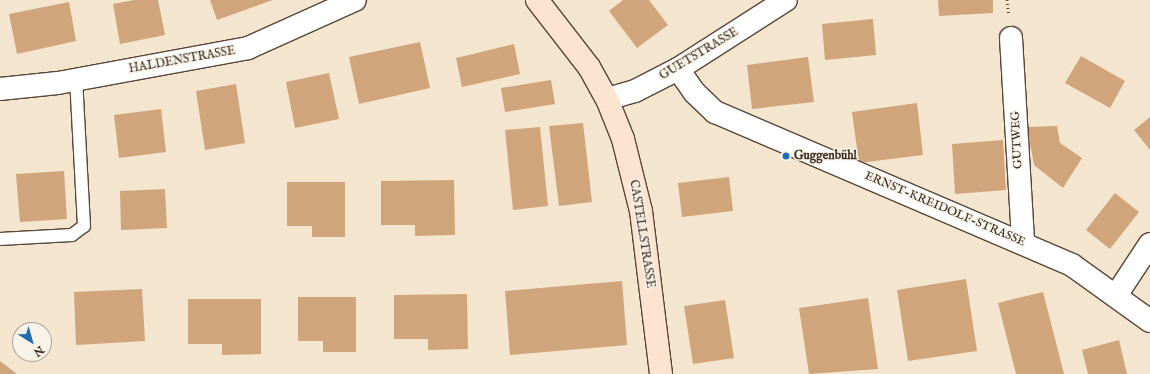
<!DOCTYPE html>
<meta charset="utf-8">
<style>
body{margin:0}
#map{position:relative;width:1150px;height:374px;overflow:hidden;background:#f4e5ce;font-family:"IM FELL English",serif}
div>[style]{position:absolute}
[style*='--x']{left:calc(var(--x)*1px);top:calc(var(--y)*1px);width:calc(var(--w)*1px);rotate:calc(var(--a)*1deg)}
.building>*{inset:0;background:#d0a57c}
.path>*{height:2.5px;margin-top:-1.25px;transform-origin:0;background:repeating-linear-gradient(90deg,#574638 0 1px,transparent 0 4px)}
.roads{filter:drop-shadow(1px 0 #574638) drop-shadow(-1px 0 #574638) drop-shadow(0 1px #574638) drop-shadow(0 -1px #574638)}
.lane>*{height:12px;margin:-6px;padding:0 6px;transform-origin:6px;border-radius:6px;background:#fff}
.street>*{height:22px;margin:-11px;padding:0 11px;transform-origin:11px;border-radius:11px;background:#fff}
.secondary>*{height:22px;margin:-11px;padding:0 11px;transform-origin:11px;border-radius:11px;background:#fde4d1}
.dots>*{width:11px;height:11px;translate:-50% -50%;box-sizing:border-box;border:2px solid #f7f3e8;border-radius:50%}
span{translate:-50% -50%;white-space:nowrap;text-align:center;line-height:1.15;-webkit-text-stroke:3px #f7f3e8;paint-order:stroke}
.street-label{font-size:12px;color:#3b2a1e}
.poi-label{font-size:12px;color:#3b2a1e;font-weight:700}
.left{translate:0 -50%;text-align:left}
.north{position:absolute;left:12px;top:322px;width:40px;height:40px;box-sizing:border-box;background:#f7f3e8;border:1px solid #aca397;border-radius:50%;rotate:143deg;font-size:11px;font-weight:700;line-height:16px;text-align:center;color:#3b2a1e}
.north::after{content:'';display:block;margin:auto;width:14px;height:18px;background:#1f6fb2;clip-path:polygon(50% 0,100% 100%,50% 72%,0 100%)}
</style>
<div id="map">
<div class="building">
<i style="clip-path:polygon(134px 0,158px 0,165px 35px,120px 44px,113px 4px)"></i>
<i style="clip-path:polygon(210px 0,273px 0,217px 20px)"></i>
<i style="clip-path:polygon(623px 0,649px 0,668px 25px,637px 48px,609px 11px)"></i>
<i style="clip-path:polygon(938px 0,993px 0,993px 13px,939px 16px)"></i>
<i style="clip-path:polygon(69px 2px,76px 41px,17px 54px,9px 14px)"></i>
<i style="clip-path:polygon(873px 19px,876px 55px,825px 60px,822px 24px)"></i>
<i style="clip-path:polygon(420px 42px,430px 88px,359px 104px,349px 57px)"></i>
<i style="clip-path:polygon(514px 44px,520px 74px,462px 87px,456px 58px)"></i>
<i style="clip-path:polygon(1081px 56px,1125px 81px,1110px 108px,1065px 83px)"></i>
<i style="clip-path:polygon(808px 57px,814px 102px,752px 109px,747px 65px)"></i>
<i style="clip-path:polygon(329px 73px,339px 119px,295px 128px,286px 82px)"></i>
<i style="clip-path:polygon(551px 80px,555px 104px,505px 112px,501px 88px)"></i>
<i style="clip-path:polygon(236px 84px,245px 143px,205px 150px,196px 91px)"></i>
<i style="clip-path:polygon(917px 103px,923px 155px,859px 163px,852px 112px)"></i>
<i style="clip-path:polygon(161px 109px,166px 152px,119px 158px,114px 115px)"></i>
<i style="clip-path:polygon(1150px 117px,1150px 150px,1134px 130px)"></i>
<i style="clip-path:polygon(583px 123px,592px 202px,559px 206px,549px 126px)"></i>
<i style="clip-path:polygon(1057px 126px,1060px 143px,1082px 158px,1063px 188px,1034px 165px,1027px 127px)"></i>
<i style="clip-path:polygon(540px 127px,548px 206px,513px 210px,505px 130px)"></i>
<i style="clip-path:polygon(1003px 140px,1006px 190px,955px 194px,952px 144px)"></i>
<i style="clip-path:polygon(64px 171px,67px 219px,20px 222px,16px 174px)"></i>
<i style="clip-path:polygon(729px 177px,733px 211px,682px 217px,678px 183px)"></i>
<i style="clip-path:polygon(454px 180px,455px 235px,415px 236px,415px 225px,381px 225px,381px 181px)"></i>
<i style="clip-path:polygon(287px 182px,345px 182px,345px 237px,312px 237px,312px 226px,287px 226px)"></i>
<i style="clip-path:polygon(165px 189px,167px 228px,121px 230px,120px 191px)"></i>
<i style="clip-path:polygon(1115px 193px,1139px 212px,1110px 249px,1086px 230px)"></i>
<i style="clip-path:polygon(966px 279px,977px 351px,908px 361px,897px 290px)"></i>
<i style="clip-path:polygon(622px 281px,627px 345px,510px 355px,505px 291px)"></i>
<i style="clip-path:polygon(142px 289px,145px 341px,76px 345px,74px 292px)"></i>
<i style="clip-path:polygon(1043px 292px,1064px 374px,1016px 374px,998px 303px)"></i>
<i style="clip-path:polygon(467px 294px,468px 349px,428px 350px,428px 339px,394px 339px,394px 295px)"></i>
<i style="clip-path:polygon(298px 297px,356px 297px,356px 352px,323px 352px,323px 341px,298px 341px)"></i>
<i style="clip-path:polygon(868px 298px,878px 369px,809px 374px,799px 308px)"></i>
<i style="clip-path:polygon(188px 299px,261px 299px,261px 354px,222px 355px,222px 344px,188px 344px)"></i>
<i style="clip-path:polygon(725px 300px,734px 358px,693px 364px,684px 306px)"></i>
<i style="clip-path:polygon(1119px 340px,1127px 374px,1088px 374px,1082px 350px)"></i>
<i style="clip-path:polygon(0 361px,17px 374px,0 374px)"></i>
</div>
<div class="path">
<i style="--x:1007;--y:0;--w:15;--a:82"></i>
</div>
<div class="roads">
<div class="lane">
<i style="--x:0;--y:239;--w:72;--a:-3.2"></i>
<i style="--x:72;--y:235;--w:15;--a:-37"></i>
<i style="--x:84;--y:226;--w:146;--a:-93.1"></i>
</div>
<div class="street">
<i style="--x:1011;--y:38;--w:204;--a:86.6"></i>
<i style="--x:678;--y:69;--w:29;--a:55"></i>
<i style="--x:695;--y:93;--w:28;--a:44"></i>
<i style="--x:715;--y:112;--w:388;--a:23.2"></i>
<i style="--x:1072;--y:265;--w:96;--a:35.7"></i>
<i style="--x:0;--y:89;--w:58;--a:-5.9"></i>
<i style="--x:58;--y:83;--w:193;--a:-10.4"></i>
<i style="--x:248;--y:48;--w:117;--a:-24.2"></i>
<i style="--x:607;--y:99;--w:29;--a:-16"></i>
<i style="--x:635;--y:91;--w:48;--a:-27.1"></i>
<i style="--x:678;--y:69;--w:128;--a:-32.6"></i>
<i style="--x:1117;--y:294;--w:60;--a:-56.6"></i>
</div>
<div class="secondary">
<i style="--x:537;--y:0;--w:85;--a:52.2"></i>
<i style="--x:589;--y:67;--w:37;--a:61"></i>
<i style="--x:607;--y:99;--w:43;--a:68.2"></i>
<i style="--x:623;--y:139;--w:74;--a:76"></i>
<i style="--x:641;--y:211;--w:164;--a:83"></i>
</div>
</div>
<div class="dots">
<i style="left:786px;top:156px;background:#1f6fb2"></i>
</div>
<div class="street-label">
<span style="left:699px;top:54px;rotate:-31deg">GUETSTRASSE</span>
<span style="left:182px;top:60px;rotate:-10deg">HALDENSTRASSE</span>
<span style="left:1017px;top:140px;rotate:-93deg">GUTWEG</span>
<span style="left:945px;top:209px;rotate:23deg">ERNST-KREIDOLF-STRASSE</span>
<span style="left:642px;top:234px;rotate:81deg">CASTELLSTRASSE</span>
</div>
<div class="poi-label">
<span class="left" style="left:794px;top:156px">Guggenbühl</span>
</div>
<div class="north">N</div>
</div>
